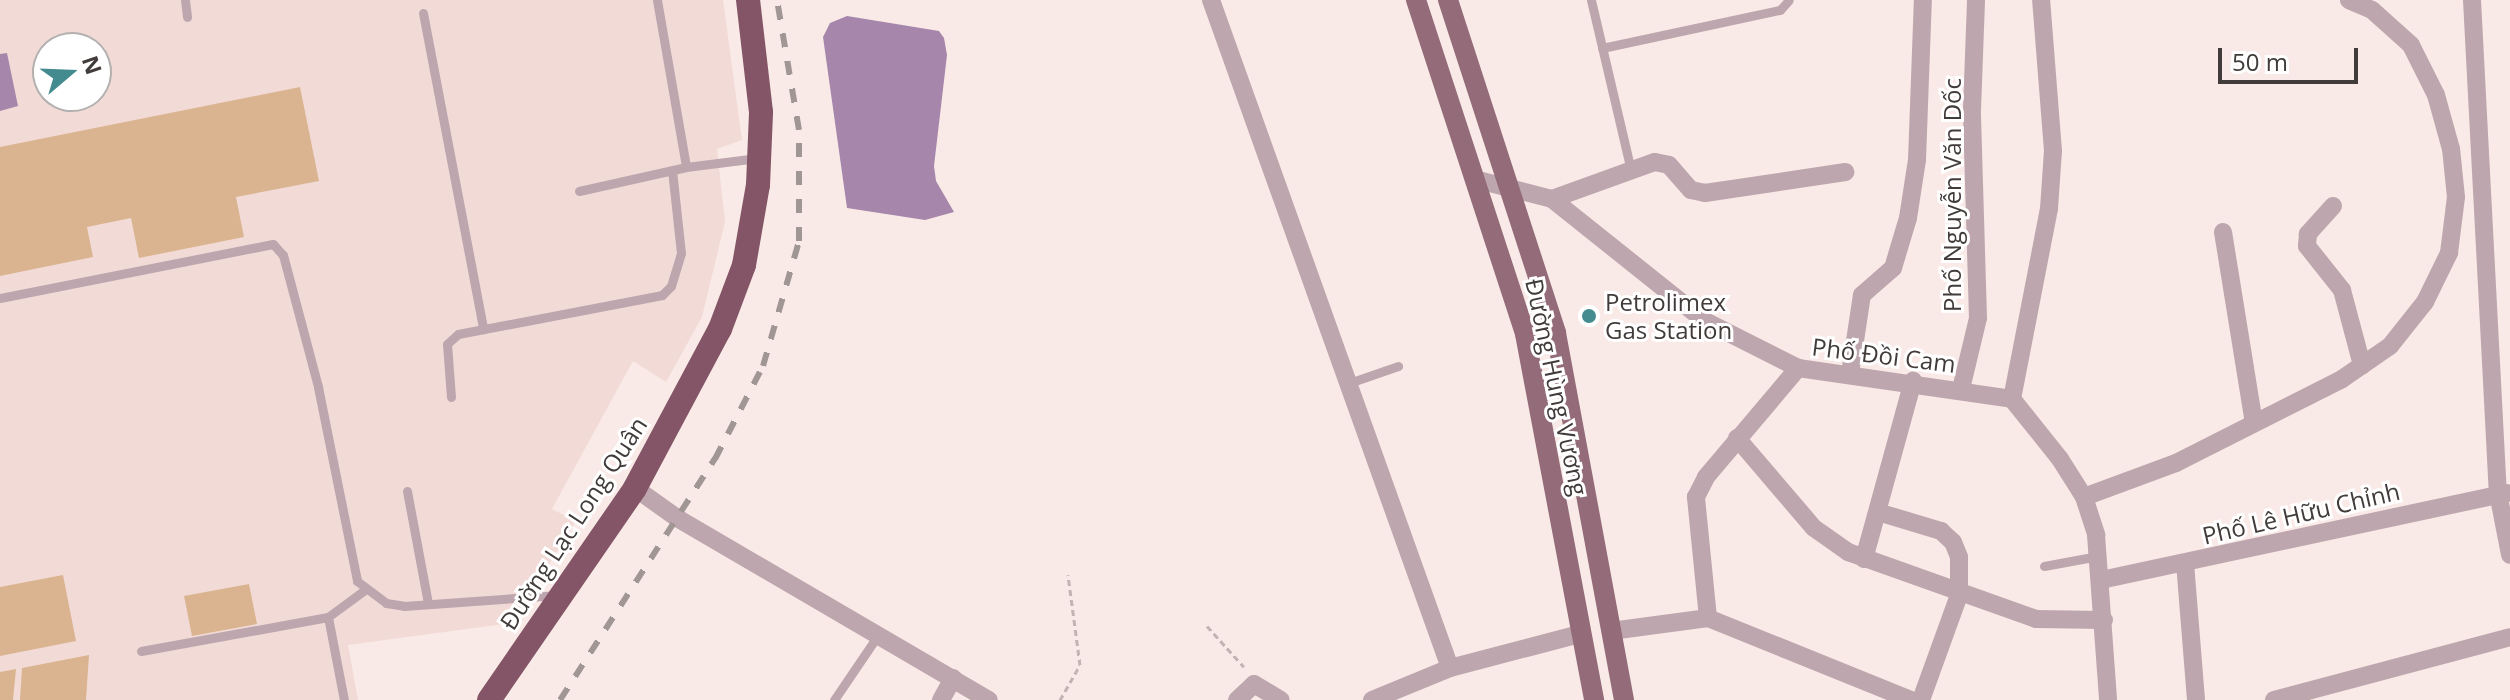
<!DOCTYPE html>
<meta charset="utf-8">
<style>
body{margin:0}
#map{position:relative;width:2510px;height:700px;overflow:hidden;background:#f9eae7;font-family:"Open Sans",sans-serif}
div>[style]{position:absolute}
[style*='--x']{left:calc(var(--x)*1px);top:calc(var(--y)*1px);width:calc(var(--w)*1px);rotate:calc(var(--a)*1deg)}
.built>*{inset:0;background:#f2dbd7}
.water>*{inset:0;background:#a686aa}
.building>*{inset:0;background:#dab490}
.path>*{height:3px;margin-top:-1.5px;transform-origin:0;background:repeating-linear-gradient(90deg,#c1b4b2 0 6px,transparent 0 10px)}
.lane>*{height:9px;margin:-4.5px;padding:0 4.5px;transform-origin:4.5px;border-radius:4.5px;background:#bea6ae}
.street>*{height:18px;margin:-9px;padding:0 9px;transform-origin:9px;border-radius:9px;background:#bea6ae}
.primary>*{height:20px;margin:-10px;padding:0 10px;transform-origin:10px;border-radius:10px;background:#936b79}
.highway>*{height:24px;margin:-12px;padding:0 12px;transform-origin:12px;border-radius:12px;background:#835566}
.rail>*{height:6px;margin-top:-3px;transform-origin:0;background:repeating-linear-gradient(90deg,#a09694 0 14px,transparent 0 28px)}
.dots>*{width:22px;height:22px;translate:-50% -50%;box-sizing:border-box;border:4px solid #fff;border-radius:50%}
span{translate:-50% -50%;white-space:nowrap;text-align:center;line-height:1.15;-webkit-text-stroke:6px #fff;paint-order:stroke}
.street-label{font-size:24px;color:#413b3a}
.poi-label{font-size:24px;color:#413b3a}
.left{translate:0 -50%;text-align:left}
.north{position:absolute;left:32px;top:32px;width:80px;height:80px;box-sizing:border-box;background:#fff;border:2px solid #b3b1b0;border-radius:50%;rotate:71deg;font-size:22px;font-weight:700;line-height:32px;text-align:center;color:#413b3a}
.north::after{content:'';display:block;margin:auto;width:28px;height:36px;background:#438b8f;clip-path:polygon(50% 0,100% 100%,50% 72%,0 100%)}
.scale{position:absolute;left:2218px;top:48px;width:140px;height:36px;box-sizing:border-box;border:4px solid #413b3a;border-top:0;padding-left:10px;font-size:24px;line-height:28px;white-space:nowrap;color:#413b3a;-webkit-text-stroke:6px #fff;paint-order:stroke}
</style>
<div id="map">
<div class="built">
<i style="clip-path:polygon(evenodd,0 0,723px 0,742px 140px,717px 149px,725px 222px,702px 317px,666px 382px,633px 361px,552px 509px,576px 521px,512px 623px,348px 645px,358px 700px,0 700px,0 0,48px 48px,96px 48px,96px 96px,48px 96px,48px 48px)"></i>
</div>
<div class="water">
<i style="clip-path:polygon(847px 16px,939px 31px,944px 38px,947px 55px,934px 166px,936px 181px,954px 212px,925px 220px,847px 208px,823px 37px,830px 23px)"></i>
<i style="clip-path:polygon(7px 53px,18px 106px,0 111px,0 54px)"></i>
</div>
<div class="building">
<i style="clip-path:polygon(300px 87px,319px 181px,236px 197px,244px 237px,139px 258px,131px 218px,87px 227px,93px 257px,0 276px,0 147px)"></i>
<i style="clip-path:polygon(63px 575px,76px 641px,0 656px,0 587px)"></i>
<i style="clip-path:polygon(249px 584px,257px 624px,192px 636px,184px 596px)"></i>
<i style="clip-path:polygon(89px 655px,86px 700px,20px 700px,22px 668px)"></i>
<i style="clip-path:polygon(16px 669px,13px 700px,0 700px,0 672px)"></i>
</div>
<div class="path">
<i style="--x:1207;--y:626;--w:55;--a:47.9"></i>
<i style="--x:1060;--y:700;--w:40;--a:-60.3"></i>
<i style="--x:1080;--y:665;--w:91;--a:-97.6"></i>
</div>
<div class="lane">
<i style="--x:185;--y:0;--w:17;--a:83"></i>
<i style="--x:657;--y:0;--w:169;--a:80.1"></i>
<i style="--x:1591;--y:0;--w:175;--a:76.8"></i>
<i style="--x:423;--y:13;--w:322;--a:79.2"></i>
<i style="--x:1602;--y:48;--w:182;--a:-12.1"></i>
<i style="--x:1780;--y:10;--w:13;--a:-48"></i>
<i style="--x:579;--y:191;--w:110;--a:-12.6"></i>
<i style="--x:686;--y:167;--w:72;--a:-7.2"></i>
<i style="--x:0;--y:298;--w:278;--a:-11.2"></i>
<i style="--x:273;--y:244;--w:15;--a:48"></i>
<i style="--x:283;--y:255;--w:137;--a:75.1"></i>
<i style="--x:318;--y:387;--w:198;--a:78.6"></i>
<i style="--x:357;--y:581;--w:36;--a:37"></i>
<i style="--x:386;--y:603;--w:18;--a:9"></i>
<i style="--x:404;--y:606;--w:154;--a:-4.1"></i>
<i style="--x:1349;--y:383;--w:52;--a:-19.1"></i>
<i style="--x:451;--y:397;--w:53;--a:-94.3"></i>
<i style="--x:447;--y:344;--w:15;--a:-42"></i>
<i style="--x:458;--y:334;--w:208;--a:-10.8"></i>
<i style="--x:662;--y:295;--w:13;--a:-45"></i>
<i style="--x:671;--y:286;--w:34;--a:-73"></i>
<i style="--x:681;--y:253;--w:83;--a:-96.2"></i>
<i style="--x:407;--y:491;--w:114;--a:79.4"></i>
<i style="--x:2044;--y:566;--w:55;--a:-10.5"></i>
<i style="--x:328;--y:617;--w:85;--a:79.1"></i>
<i style="--x:141;--y:651;--w:190;--a:-10.3"></i>
<i style="--x:328;--y:617;--w:47;--a:-36.4"></i>
<i style="--x:834;--y:700;--w:78;--a:-55.9"></i>
</div>
<div class="street">
<i style="--x:1211;--y:0;--w:709;--a:70.31"></i>
<i style="--x:2472;--y:0;--w:494;--a:87"></i>
<i style="--x:2498;--y:493;--w:63;--a:79"></i>
<i style="--x:1478;--y:180;--w:76;--a:14.4"></i>
<i style="--x:1552;--y:199;--w:196;--a:38.6"></i>
<i style="--x:1705;--y:321;--w:104;--a:26.8"></i>
<i style="--x:1798;--y:368;--w:216;--a:8.2"></i>
<i style="--x:2012;--y:399;--w:77;--a:51.3"></i>
<i style="--x:2060;--y:459;--w:45;--a:57.7"></i>
<i style="--x:2084;--y:497;--w:40;--a:72"></i>
<i style="--x:2096;--y:535;--w:165;--a:85.8"></i>
<i style="--x:1552;--y:199;--w:109;--a:-19.8"></i>
<i style="--x:1655;--y:162;--w:14;--a:12"></i>
<i style="--x:1669;--y:165;--w:33;--a:49"></i>
<i style="--x:1691;--y:190;--w:14;--a:12"></i>
<i style="--x:1705;--y:193;--w:142;--a:-8.5"></i>
<i style="--x:2333;--y:206;--w:38;--a:132"></i>
<i style="--x:2308;--y:234;--w:12;--a:95"></i>
<i style="--x:2307;--y:246;--w:56;--a:51.5"></i>
<i style="--x:2342;--y:290;--w:78;--a:75.1"></i>
<i style="--x:2223;--y:232;--w:193;--a:80.8"></i>
<i style="--x:1850;--y:374;--w:80;--a:-81.4"></i>
<i style="--x:1862;--y:295;--w:41;--a:-41.1"></i>
<i style="--x:1893;--y:268;--w:52;--a:-73.3"></i>
<i style="--x:1908;--y:218;--w:59;--a:-81.2"></i>
<i style="--x:1917;--y:160;--w:160;--a:-87.9"></i>
<i style="--x:1961;--y:389;--w:73;--a:-76.5"></i>
<i style="--x:1978;--y:318;--w:208;--a:-91.7"></i>
<i style="--x:1972;--y:110;--w:110;--a:-87.9"></i>
<i style="--x:2012;--y:399;--w:194;--a:-79"></i>
<i style="--x:2049;--y:209;--w:58;--a:-86.1"></i>
<i style="--x:2053;--y:151;--w:151;--a:-94.5"></i>
<i style="--x:1737;--y:438;--w:118;--a:49.5"></i>
<i style="--x:1814;--y:528;--w:42;--a:35.2"></i>
<i style="--x:1848;--y:552;--w:200;--a:19.6"></i>
<i style="--x:2036;--y:619;--w:68;--a:0.8"></i>
<i style="--x:635;--y:488;--w:52;--a:35.5"></i>
<i style="--x:677;--y:518;--w:361;--a:30.3"></i>
<i style="--x:2084;--y:497;--w:98;--a:-20.3"></i>
<i style="--x:2176;--y:463;--w:186;--a:-26.8"></i>
<i style="--x:2342;--y:379;--w:58;--a:-34.5"></i>
<i style="--x:2390;--y:346;--w:56;--a:-51.5"></i>
<i style="--x:2425;--y:302;--w:55;--a:-63.9"></i>
<i style="--x:2449;--y:253;--w:56;--a:-82.9"></i>
<i style="--x:2456;--y:197;--w:48;--a:-95.9"></i>
<i style="--x:2451;--y:149;--w:56;--a:-105.5"></i>
<i style="--x:2436;--y:95;--w:56;--a:-116.6"></i>
<i style="--x:2411;--y:45;--w:52;--a:-138.1"></i>
<i style="--x:2372;--y:10;--w:25;--a:-157"></i>
<i style="--x:1881;--y:513;--w:63;--a:16.7"></i>
<i style="--x:1941;--y:531;--w:16;--a:43"></i>
<i style="--x:1953;--y:542;--w:16;--a:68"></i>
<i style="--x:1959;--y:557;--w:38;--a:90"></i>
<i style="--x:1959;--y:595;--w:112;--a:109.9"></i>
<i style="--x:1864;--y:559;--w:185;--a:-74.6"></i>
<i style="--x:2185;--y:563;--w:137;--a:85.4"></i>
<i style="--x:2101;--y:580;--w:415;--a:-12.1"></i>
<i style="--x:1708;--y:618;--w:122;--a:-95.7"></i>
<i style="--x:1696;--y:497;--w:22;--a:-63"></i>
<i style="--x:1706;--y:477;--w:143;--a:-49.8"></i>
<i style="--x:1611;--y:631;--w:98;--a:-7.6"></i>
<i style="--x:1708;--y:618;--w:219;--a:22"></i>
<i style="--x:941;--y:700;--w:25;--a:-61"></i>
<i style="--x:1237;--y:700;--w:23;--a:-43"></i>
<i style="--x:1254;--y:684;--w:31;--a:31"></i>
<i style="--x:1372;--y:700;--w:84;--a:-22.3"></i>
<i style="--x:1450;--y:668;--w:134;--a:-14.7"></i>
<i style="--x:2274;--y:700;--w:244;--a:-14.9"></i>
</div>
<div class="primary">
<i style="--x:1416;--y:0;--w:351;--a:71.9"></i>
<i style="--x:1525;--y:334;--w:372;--a:79.3"></i>
<i style="--x:1448;--y:0;--w:350;--a:72"></i>
<i style="--x:1556;--y:333;--w:373;--a:79.5"></i>
</div>
<div class="highway">
<i style="--x:489;--y:700;--w:257;--a:-55.4"></i>
<i style="--x:635;--y:488;--w:180;--a:-61.9"></i>
<i style="--x:720;--y:329;--w:68;--a:-69.4"></i>
<i style="--x:744;--y:265;--w:81;--a:-80.1"></i>
<i style="--x:758;--y:185;--w:73;--a:-87.6"></i>
<i style="--x:761;--y:112;--w:113;--a:-96.6"></i>
</div>
<div class="rail">
<i style="--x:560;--y:700;--w:287;--a:-57.3"></i>
<i style="--x:715;--y:459;--w:105;--a:-62.7"></i>
<i style="--x:763;--y:366;--w:130;--a:-73.9"></i>
<i style="--x:799;--y:241;--w:111;--a:-90"></i>
<i style="--x:799;--y:130;--w:132;--a:-99.6"></i>
</div>
<div class="dots">
<i style="left:1589px;top:316px;background:#438b8f"></i>
</div>
<div class="street-label">
<span style="left:1952px;top:195px;rotate:-90deg">Phố Nguyễn Văn Dốc</span>
<span style="left:1884px;top:355px;rotate:7deg">Phố Đồi Cam</span>
<span style="left:1557px;top:387px;rotate:78deg">Đường Hùng Vương</span>
<span style="left:2301px;top:513px;rotate:-13deg">Phố Lê Hữu Chỉnh</span>
<span style="left:573px;top:523px;rotate:-57deg">Đường Lạc Long Quân</span>
</div>
<div class="poi-label">
<span class="left" style="left:1605px;top:316px">Petrolimex<br>Gas Station</span>
</div>
<div class="north">N</div>
<div class="scale">50 m</div>
</div>
